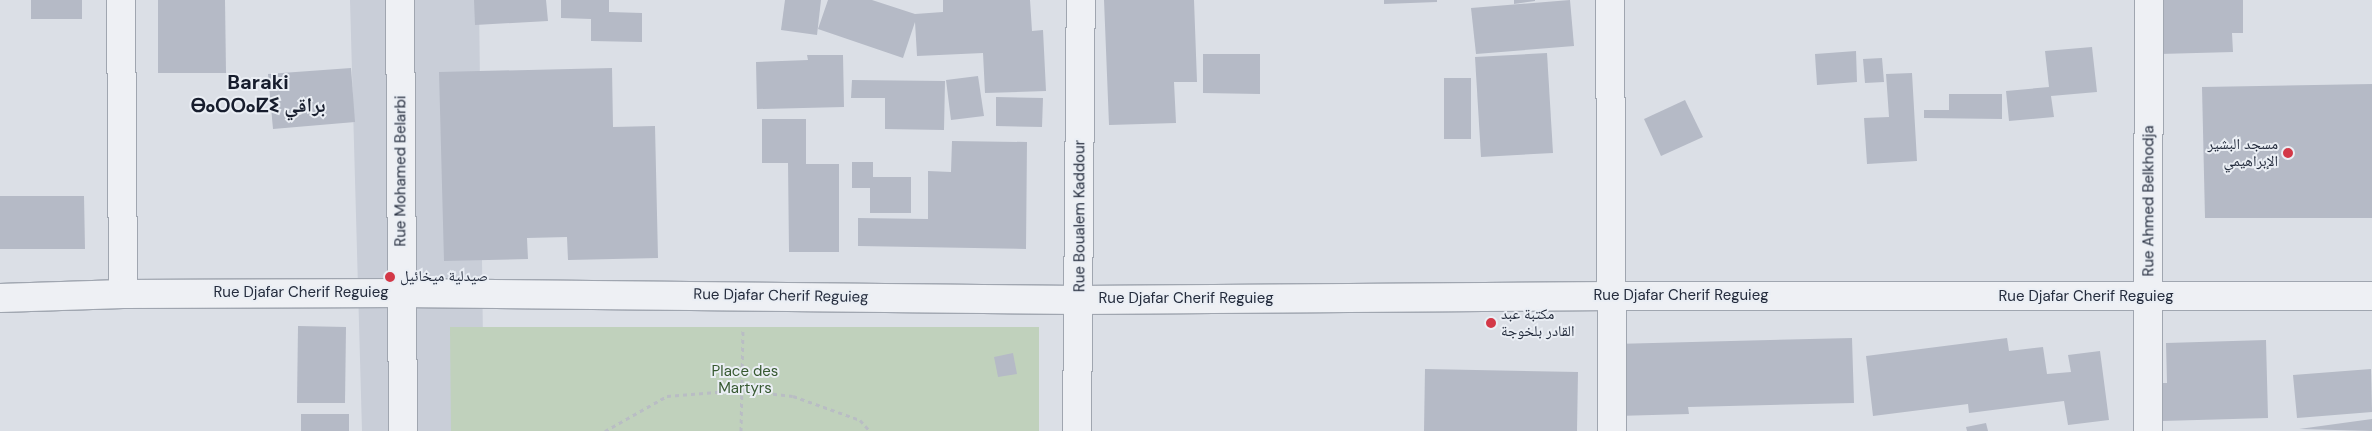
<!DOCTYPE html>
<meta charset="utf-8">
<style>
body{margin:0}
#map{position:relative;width:2372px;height:431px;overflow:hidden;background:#dbdfe6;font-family:"DM Sans","Noto Naskh Arabic","Noto Sans Tifinagh",sans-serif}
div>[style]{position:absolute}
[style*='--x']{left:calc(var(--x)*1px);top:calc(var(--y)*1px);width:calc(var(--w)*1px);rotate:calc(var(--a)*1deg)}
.built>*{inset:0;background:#c9ced8}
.green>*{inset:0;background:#c0d1bc}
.building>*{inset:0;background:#b5bac6}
.path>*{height:3px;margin-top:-1.5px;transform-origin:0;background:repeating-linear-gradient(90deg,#b9bdc4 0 4px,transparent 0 8px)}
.roads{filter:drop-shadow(1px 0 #a0a6b0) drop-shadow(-1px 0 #a0a6b0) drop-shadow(0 1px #a0a6b0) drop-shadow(0 -1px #a0a6b0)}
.minor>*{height:28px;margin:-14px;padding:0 14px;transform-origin:14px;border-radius:14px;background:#eef0f4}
.dots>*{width:14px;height:14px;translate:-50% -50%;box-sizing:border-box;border:2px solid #eaeef4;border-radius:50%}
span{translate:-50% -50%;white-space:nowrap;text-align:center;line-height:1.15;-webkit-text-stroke:4px #eaeef4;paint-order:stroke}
.poi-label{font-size:15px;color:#242c3d}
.right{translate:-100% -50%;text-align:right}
.left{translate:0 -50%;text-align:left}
.street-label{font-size:15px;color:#242c3d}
.park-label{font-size:15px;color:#375931}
.district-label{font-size:20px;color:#171d2d;font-weight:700}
</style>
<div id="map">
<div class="built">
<i style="clip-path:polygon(350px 0,479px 0,484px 431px,362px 431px)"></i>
</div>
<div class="green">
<i style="clip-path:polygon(450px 327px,1039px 327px,1039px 431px,451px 431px)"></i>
</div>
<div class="building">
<i style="clip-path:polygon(31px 0,82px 0,82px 19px,31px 19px)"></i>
<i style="clip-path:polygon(158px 0,225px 0,226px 73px,158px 73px)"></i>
<i style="clip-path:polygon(474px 0,546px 0,548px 21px,475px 25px)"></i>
<i style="clip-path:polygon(561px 0,609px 0,609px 12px,642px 13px,642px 42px,591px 41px,591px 19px,561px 18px)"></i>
<i style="clip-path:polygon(785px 0,821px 0,817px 35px,781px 30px)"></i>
<i style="clip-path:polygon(828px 0,872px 0,915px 14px,943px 12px,943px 0,1030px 0,1032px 31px,1043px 30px,1046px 91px,985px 93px,983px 53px,917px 56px,915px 22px,903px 58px,818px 29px)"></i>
<i style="clip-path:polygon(1104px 0,1194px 0,1197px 82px,1174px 82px,1176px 123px,1109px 125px)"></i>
<i style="clip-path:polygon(1384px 0,1437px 0,1437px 2px,1384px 4px)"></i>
<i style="clip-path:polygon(1514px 0,1535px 0,1535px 1px,1514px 4px)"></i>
<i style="clip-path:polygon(1570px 0,1574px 46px,1476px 54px,1471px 8px)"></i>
<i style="clip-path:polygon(2158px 0,2243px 0,2243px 33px,2232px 33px,2233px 52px,2160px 54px)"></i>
<i style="clip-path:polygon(2092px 47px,2097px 92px,2051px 96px,2054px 117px,2009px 121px,2006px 91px,2049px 87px,2045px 51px)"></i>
<i style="clip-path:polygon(1856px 51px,1857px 82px,1817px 85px,1815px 54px)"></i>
<i style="clip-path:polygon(1547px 53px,1553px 153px,1481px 157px,1475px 57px)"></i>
<i style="clip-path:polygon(1203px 54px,1260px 54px,1260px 94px,1203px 93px)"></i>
<i style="clip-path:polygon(807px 55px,843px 55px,844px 107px,757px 109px,756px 62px,808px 60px)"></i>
<i style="clip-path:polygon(1882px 58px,1884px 82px,1865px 83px,1863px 59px)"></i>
<i style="clip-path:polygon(351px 68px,355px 122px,273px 129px,268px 74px)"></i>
<i style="clip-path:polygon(612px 68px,613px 127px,655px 126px,658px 258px,568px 260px,567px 237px,527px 238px,528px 259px,444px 261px,439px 72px)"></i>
<i style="clip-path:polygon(1912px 73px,1917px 161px,1867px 164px,1864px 118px,1889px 117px,1886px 74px)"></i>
<i style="clip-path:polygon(978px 76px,984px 116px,951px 120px,946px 80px)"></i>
<i style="clip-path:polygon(1444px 78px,1471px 78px,1471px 139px,1444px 139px)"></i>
<i style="clip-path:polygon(852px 80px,945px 81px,944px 130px,885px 129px,885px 98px,851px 98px)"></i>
<i style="clip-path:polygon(2372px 84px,2372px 218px,2205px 218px,2202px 87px)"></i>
<i style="clip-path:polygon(1949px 94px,2002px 94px,2002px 119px,1924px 118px,1924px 110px,1949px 110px)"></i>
<i style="clip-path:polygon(996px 97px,1043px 98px,1042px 127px,996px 126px)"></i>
<i style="clip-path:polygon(1685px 100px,1703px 137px,1661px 156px,1644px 119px)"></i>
<i style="clip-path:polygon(762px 119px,806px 119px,806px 164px,839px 164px,839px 252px,789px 252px,788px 163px,762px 163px)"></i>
<i style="clip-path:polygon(952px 141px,1027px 142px,1026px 249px,858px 246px,858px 218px,928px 219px,928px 171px,951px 172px)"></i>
<i style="clip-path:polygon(852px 162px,873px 162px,873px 177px,911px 177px,911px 213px,870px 213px,870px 188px,852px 188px)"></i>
<i style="clip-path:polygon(0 196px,84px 196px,85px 249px,0 249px)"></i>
<i style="clip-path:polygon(298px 326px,346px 327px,345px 403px,297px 403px)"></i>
<i style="clip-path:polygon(1852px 338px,1854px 403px,1688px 407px,1689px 414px,1616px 416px,1614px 344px)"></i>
<i style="clip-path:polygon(2007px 338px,2009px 351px,2043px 347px,2047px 374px,2071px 372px,2068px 355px,2100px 351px,2109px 420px,2068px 425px,2064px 401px,1969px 413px,1968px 404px,1873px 416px,1866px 356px)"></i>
<i style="clip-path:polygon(2266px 340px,2268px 418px,2162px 421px,2161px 383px,2167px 383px,2166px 343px)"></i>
<i style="clip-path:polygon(1013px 353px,1017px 374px,998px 377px,994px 357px)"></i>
<i style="clip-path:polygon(1425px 369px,1578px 372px,1577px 431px,1424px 431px)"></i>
<i style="clip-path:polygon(2371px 369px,2372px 412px,2297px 418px,2293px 375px)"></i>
<i style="clip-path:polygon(301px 414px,349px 414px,349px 431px,301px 431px)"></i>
<i style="clip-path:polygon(2372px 419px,2372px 431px,2299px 429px)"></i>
<i style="clip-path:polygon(1986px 423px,1988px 431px,1967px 431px,1966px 427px)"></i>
</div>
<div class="path">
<i style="--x:605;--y:431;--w:71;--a:-29.4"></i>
<i style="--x:667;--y:396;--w:74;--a:-4.6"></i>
<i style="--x:741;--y:390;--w:52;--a:6.6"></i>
<i style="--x:793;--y:396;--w:71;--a:19.7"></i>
<i style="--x:860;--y:420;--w:15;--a:48"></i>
<i style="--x:741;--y:431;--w:103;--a:-88.9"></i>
</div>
<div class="roads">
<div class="minor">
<i style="--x:121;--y:0;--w:294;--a:89.6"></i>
<i style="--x:400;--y:0;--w:431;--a:89.6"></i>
<i style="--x:1610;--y:0;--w:431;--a:89.7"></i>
<i style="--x:0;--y:298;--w:123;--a:-1.9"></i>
<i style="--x:123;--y:294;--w:279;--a:-0.2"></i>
<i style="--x:402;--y:293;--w:677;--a:0.59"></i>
<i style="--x:1079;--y:300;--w:532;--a:-0.43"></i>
<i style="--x:1611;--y:296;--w:761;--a:0"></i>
<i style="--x:1077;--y:431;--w:431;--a:-89.5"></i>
<i style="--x:2148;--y:431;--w:431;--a:-89.9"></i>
</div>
</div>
<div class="dots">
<i style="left:2288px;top:153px;background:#d33847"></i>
<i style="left:390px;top:277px;background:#d33847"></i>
<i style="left:1491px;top:323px;background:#d33847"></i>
</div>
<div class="poi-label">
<span class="right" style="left:2278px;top:153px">مسجد البشير<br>الإبراهيمي</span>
<span class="left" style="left:400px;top:277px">صيدلية ميخائيل</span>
<span class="left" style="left:1501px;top:323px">مكتبة عبد<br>القادر بلخوجة</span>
</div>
<div class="street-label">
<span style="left:401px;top:171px;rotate:-90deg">Rue Mohamed Belarbi</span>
<span style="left:2149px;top:201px;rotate:-90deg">Rue Ahmed Belkhodja</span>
<span style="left:1080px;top:216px;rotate:-90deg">Rue Boualem Kaddour</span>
<span style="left:301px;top:293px">Rue Djafar Cherif Reguieg</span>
<span style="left:781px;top:296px;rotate:1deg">Rue Djafar Cherif Reguieg</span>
<span style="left:1681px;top:296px">Rue Djafar Cherif Reguieg</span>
<span style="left:2086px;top:297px">Rue Djafar Cherif Reguieg</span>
<span style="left:1186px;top:299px">Rue Djafar Cherif Reguieg</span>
</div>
<div class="park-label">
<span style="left:745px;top:380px">Place des<br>Martyrs</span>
</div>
<div class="district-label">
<span style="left:258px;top:94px">Baraki<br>ⴱⴰⵔⵔⴰⵇⵉ براقي</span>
</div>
</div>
